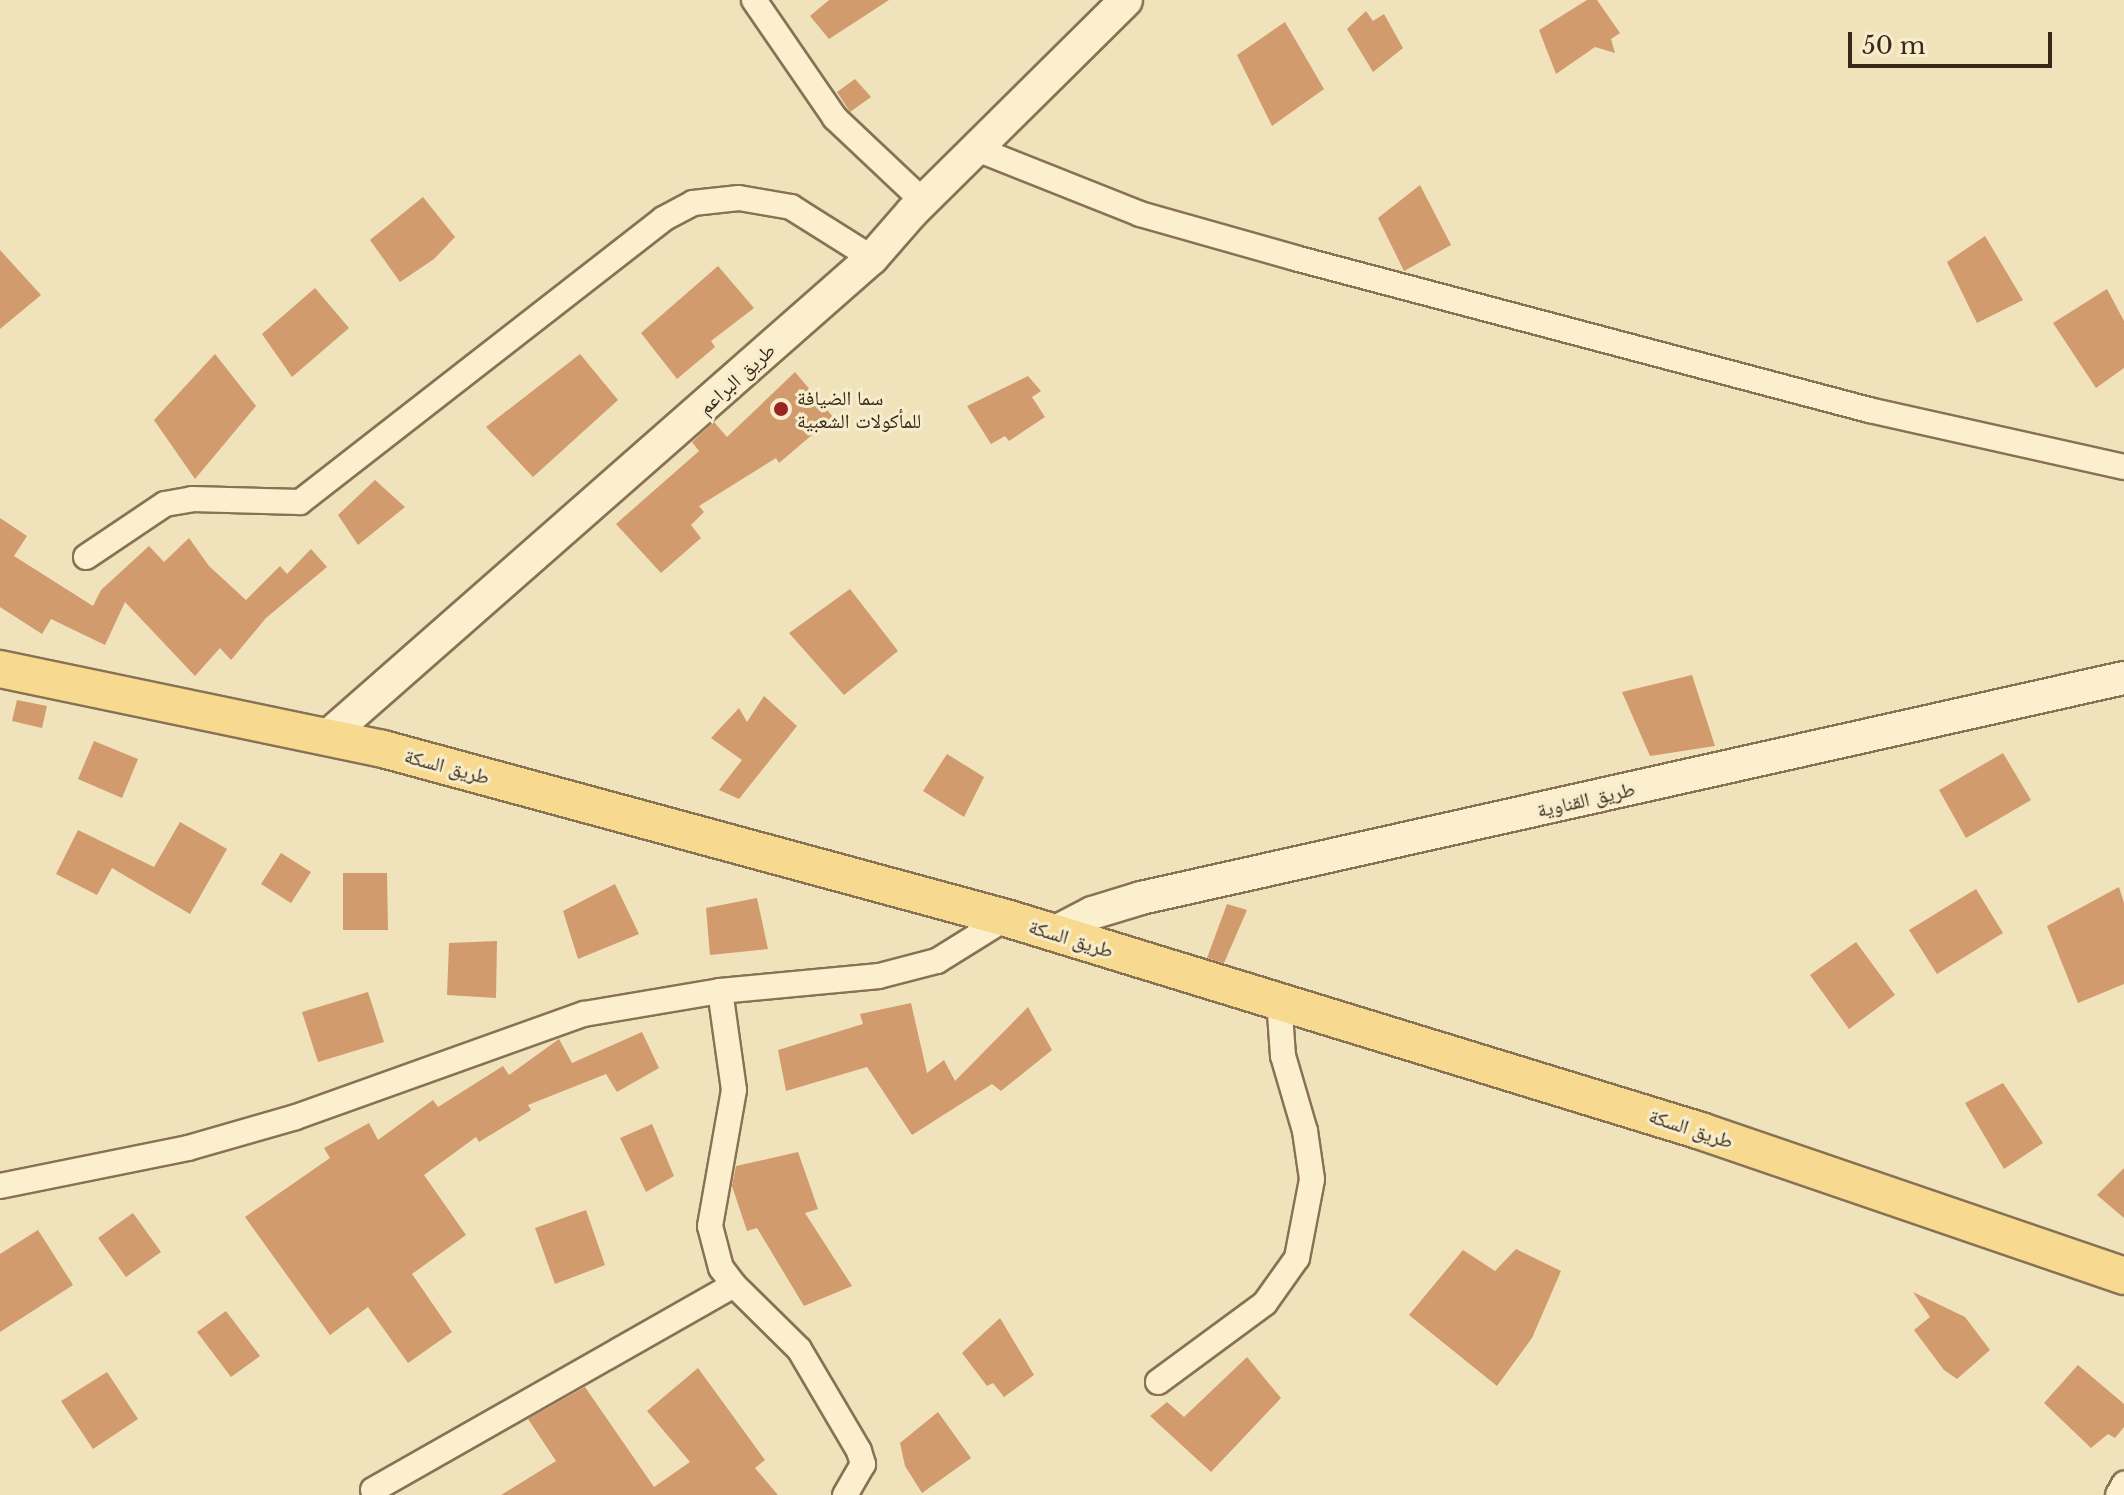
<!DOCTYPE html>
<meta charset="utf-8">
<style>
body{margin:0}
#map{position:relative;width:2124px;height:1495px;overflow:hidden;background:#f0e2bb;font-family:"Libre Baskerville","Noto Naskh Arabic",serif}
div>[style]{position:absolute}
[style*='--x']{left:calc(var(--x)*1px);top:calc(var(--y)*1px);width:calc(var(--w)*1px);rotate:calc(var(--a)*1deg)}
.building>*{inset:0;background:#d19b6e}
.roads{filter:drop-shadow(2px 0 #887254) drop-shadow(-2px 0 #887254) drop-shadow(0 2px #887254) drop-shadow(0 -2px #887254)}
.street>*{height:24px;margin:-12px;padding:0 12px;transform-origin:12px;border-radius:12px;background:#fbefce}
.secondary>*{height:32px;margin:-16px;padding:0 16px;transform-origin:16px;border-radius:16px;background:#fbefce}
.primary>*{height:36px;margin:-18px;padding:0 18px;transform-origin:18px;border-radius:18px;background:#f7da8f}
.dots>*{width:22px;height:22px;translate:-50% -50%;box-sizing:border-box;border:4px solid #f7eccb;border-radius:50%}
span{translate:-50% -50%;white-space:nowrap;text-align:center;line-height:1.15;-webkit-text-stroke:6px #f7eccb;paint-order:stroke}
.street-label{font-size:20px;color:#36291a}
.poi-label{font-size:20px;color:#36291a}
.left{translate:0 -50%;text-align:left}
.scale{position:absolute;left:1848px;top:32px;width:204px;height:36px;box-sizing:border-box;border:4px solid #36291a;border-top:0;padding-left:10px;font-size:24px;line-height:28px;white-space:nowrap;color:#36291a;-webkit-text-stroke:6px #f7eccb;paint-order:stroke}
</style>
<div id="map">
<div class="building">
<i style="clip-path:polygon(829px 0,889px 0,829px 39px,810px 16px)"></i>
<i style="clip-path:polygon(1587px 0,1597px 0,1620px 33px,1611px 39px,1615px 53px,1595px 47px,1556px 74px,1539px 30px)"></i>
<i style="clip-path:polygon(1366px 11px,1373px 21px,1384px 14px,1403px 48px,1373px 72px,1347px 29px)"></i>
<i style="clip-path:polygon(1285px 22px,1324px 89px,1272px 126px,1237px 55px)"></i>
<i style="clip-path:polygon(855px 79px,871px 97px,850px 112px,837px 92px)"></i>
<i style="clip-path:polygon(1420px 185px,1451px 245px,1404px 271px,1378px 218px)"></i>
<i style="clip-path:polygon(423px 197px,455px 237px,434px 259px,400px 282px,370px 240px)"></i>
<i style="clip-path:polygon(1985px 236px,2023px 300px,1977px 323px,1947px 262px)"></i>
<i style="clip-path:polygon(0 250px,41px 295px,0 329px)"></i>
<i style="clip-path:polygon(718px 266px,754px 308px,711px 341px,715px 347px,677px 379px,641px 333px)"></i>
<i style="clip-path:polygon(315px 288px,349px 328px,292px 377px,262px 334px)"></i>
<i style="clip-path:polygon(2107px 289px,2124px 321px,2124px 368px,2096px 388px,2053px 323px)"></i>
<i style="clip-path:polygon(215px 354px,256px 406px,195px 479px,154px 420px)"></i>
<i style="clip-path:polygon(580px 354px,618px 400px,533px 477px,486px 427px)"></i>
<i style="clip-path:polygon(795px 372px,833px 417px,779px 463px,776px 458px,699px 506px,704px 512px,691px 525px,701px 538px,661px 573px,616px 524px,699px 451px,692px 442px,714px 422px,727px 437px)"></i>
<i style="clip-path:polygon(1028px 376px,1041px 391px,1032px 397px,1045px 417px,1009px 441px,1005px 436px,991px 444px,967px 406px)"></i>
<i style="clip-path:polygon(375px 480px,405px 507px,358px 545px,338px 515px)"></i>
<i style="clip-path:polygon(0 518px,27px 536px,14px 556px,93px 606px,101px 590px,149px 546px,164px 562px,189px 538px,209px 566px,246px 600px,280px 566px,287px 574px,311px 549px,327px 567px,266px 618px,231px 660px,220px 648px,195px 676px,125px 602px,105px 645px,51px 619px,42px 634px,0 607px)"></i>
<i style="clip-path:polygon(850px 589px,898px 651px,844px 695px,789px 633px)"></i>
<i style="clip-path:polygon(1692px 675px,1715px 746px,1650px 756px,1622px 692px)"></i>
<i style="clip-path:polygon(764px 696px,797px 726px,739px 799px,719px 790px,742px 760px,711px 738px,739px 708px,747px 722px)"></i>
<i style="clip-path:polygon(17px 700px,47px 706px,42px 728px,12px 721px)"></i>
<i style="clip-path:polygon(94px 741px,138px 759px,122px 798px,78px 779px)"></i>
<i style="clip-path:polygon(2003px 753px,2031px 800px,1966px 838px,1939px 790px)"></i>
<i style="clip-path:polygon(947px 754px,984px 777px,964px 817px,923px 791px)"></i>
<i style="clip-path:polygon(180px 822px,227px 849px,190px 914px,112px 868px,97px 895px,56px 874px,78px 830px,154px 867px)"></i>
<i style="clip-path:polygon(281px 853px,311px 872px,291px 903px,261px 884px)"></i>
<i style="clip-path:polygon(343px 873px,387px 873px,388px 930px,343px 930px)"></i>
<i style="clip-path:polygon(615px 884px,639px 934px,578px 959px,563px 911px)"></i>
<i style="clip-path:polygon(2119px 887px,2124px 903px,2124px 984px,2078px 1003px,2047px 926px)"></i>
<i style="clip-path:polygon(1976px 889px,2003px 933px,1937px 974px,1909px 930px)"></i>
<i style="clip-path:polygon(757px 898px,768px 949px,710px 955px,706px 908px)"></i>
<i style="clip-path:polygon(1227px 904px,1247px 910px,1224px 963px,1207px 958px)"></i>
<i style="clip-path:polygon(497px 941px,496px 998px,447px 995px,449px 943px)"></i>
<i style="clip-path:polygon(1856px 942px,1895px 995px,1849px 1029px,1810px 975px)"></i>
<i style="clip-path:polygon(368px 992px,384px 1042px,318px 1062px,302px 1012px)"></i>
<i style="clip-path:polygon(911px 1003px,927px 1073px,944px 1060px,955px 1081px,1028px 1007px,1052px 1050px,1001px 1091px,992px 1084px,912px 1135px,867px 1067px,786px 1091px,778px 1050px,863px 1024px,860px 1014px)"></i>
<i style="clip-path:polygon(642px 1032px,659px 1068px,617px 1092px,606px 1074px,528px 1105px,531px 1110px,479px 1142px,476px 1137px,424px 1175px,466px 1235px,412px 1274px,452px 1332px,408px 1363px,368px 1307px,330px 1335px,245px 1217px,330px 1158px,324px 1148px,369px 1123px,378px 1140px,433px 1100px,438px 1107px,503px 1066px,509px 1075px,559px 1039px,572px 1063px)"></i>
<i style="clip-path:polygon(2003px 1083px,2043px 1143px,2004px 1169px,1965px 1103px)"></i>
<i style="clip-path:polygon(652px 1124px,674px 1176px,646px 1192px,620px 1138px)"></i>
<i style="clip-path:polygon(798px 1152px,818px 1209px,805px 1213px,852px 1286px,804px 1306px,757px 1228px,747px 1231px,732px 1186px,736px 1166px)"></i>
<i style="clip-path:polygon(2124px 1168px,2124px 1218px,2097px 1195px)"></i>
<i style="clip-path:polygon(586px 1210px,605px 1265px,555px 1284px,535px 1228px)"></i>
<i style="clip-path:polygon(133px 1213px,161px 1252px,126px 1277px,98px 1238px)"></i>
<i style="clip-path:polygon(38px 1230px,73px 1285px,0 1332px,0 1254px)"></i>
<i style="clip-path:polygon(1516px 1249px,1561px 1271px,1532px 1338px,1497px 1386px,1409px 1315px,1463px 1250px,1495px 1271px)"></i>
<i style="clip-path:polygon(1913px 1292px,1965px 1317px,1990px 1350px,1957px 1379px,1944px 1370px,1914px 1330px,1930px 1317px)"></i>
<i style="clip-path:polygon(226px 1311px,260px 1356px,231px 1377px,197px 1332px)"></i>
<i style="clip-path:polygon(1000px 1318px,1034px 1375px,1004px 1397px,993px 1383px,987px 1386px,962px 1353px)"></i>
<i style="clip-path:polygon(1247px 1357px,1281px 1398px,1211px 1472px,1150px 1416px,1167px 1402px,1184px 1417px)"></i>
<i style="clip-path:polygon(2078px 1365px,2124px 1404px,2124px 1427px,2115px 1438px,2108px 1434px,2091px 1448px,2044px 1403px)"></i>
<i style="clip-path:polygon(698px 1368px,765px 1460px,755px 1468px,778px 1495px,501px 1495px,556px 1461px,528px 1419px,585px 1387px,654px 1487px,690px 1462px,647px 1411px)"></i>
<i style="clip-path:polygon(107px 1372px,138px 1419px,93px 1449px,61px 1401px)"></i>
<i style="clip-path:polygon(938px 1412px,971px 1458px,922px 1493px,905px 1466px,900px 1443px)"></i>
</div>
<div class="roads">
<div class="street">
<i style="--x:754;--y:0;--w:143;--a:55.5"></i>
<i style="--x:835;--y:118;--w:122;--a:43.3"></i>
<i style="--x:977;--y:149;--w:175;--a:21.7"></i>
<i style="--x:1140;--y:214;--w:161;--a:15.8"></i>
<i style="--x:1295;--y:258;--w:594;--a:14.83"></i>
<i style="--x:1869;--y:410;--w:261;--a:12.6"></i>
<i style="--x:86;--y:557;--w:95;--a:-33.9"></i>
<i style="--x:165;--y:504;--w:27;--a:-10"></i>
<i style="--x:192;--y:499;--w:108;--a:1.6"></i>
<i style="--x:300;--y:502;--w:460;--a:-37.9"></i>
<i style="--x:663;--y:219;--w:34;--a:-28"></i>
<i style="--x:693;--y:203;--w:46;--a:-6.2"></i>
<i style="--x:739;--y:198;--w:53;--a:9.8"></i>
<i style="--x:791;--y:207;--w:96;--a:32.2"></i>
<i style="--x:0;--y:1186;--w:192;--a:-11.4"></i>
<i style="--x:188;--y:1148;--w:112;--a:-16"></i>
<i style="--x:296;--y:1117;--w:306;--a:-19.7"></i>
<i style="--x:584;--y:1014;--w:138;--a:-9.6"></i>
<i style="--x:720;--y:991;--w:160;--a:-5.4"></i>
<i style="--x:879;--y:976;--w:60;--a:-14.5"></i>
<i style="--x:937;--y:961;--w:81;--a:-31.9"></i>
<i style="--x:734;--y:1285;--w:91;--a:44.6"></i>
<i style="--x:799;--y:1349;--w:118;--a:59.5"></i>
<i style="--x:859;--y:1451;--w:14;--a:73"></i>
<i style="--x:863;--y:1464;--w:36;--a:120"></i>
<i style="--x:1158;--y:1382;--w:133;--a:-36.4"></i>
<i style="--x:1265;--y:1303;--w:55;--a:-54.6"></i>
<i style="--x:1297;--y:1258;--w:80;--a:-79.2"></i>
<i style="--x:1312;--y:1179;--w:49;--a:-98.3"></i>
<i style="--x:1305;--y:1131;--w:78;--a:-106.3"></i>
<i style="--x:1283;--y:1056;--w:57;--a:-94"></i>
<i style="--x:373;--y:1490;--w:415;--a:-29.6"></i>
<i style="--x:734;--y:1285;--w:21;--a:-127"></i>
<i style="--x:721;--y:1268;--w:43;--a:-104.7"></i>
<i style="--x:710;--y:1226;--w:138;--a:-80"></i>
<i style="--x:734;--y:1090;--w:100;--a:-98"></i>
<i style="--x:2118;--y:1495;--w:13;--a:-61"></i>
</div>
<div class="secondary">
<i style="--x:328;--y:736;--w:724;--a:-41.31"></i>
<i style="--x:872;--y:258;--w:61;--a:-49"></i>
<i style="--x:912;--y:212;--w:301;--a:-44.7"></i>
<i style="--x:1052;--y:934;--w:45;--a:-27.7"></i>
<i style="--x:1092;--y:913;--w:51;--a:-17"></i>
<i style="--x:1141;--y:898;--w:1007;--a:-12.62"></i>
</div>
<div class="primary">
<i style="--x:0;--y:669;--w:391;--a:11.8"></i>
<i style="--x:383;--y:749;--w:646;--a:15.18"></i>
<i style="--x:1006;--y:918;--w:727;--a:17.04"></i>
<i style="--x:1701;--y:1131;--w:447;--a:18.9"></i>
</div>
</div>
<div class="dots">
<i style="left:781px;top:409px;background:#9a2421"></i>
</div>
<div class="street-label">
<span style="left:737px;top:379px;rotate:-42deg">طريق البراعم</span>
<span style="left:447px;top:767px;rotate:15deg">طريق السكة</span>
<span style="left:1586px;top:800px;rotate:-13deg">طريق القناوية</span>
<span style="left:1071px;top:939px;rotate:17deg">طريق السكة</span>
<span style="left:1691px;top:1129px;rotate:18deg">طريق السكة</span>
</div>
<div class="poi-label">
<span class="left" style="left:797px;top:410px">سما الضيافة<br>للمأكولات الشعبية</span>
</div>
<div class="scale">50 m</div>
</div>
